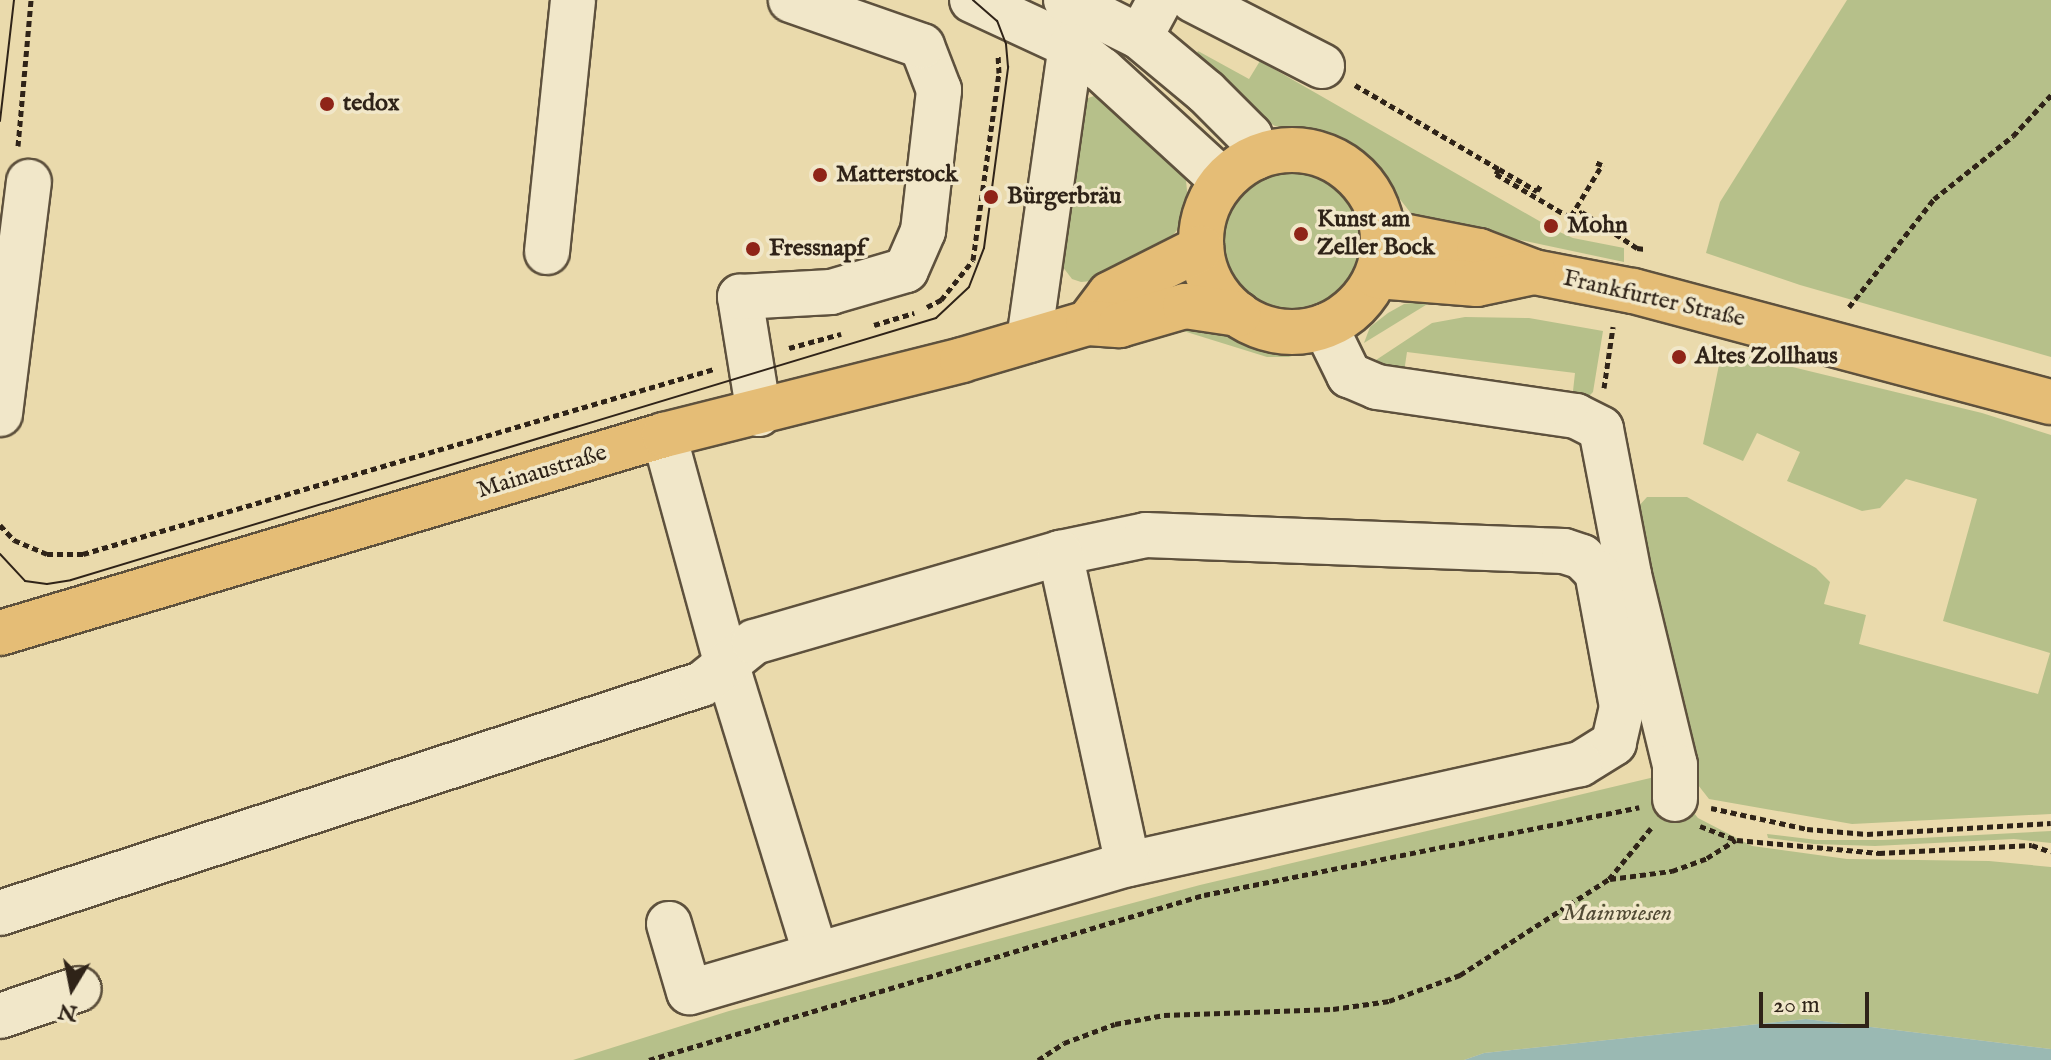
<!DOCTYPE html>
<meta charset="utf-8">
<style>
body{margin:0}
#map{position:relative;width:2051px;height:1060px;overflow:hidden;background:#eadaac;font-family:"IM FELL English",serif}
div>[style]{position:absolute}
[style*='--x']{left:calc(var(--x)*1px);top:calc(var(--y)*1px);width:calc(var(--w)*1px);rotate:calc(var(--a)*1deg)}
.green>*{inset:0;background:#b6c08a}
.round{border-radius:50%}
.water>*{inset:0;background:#9ab9b3}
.path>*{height:5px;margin-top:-2.5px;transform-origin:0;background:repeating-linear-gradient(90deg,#2f2318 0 6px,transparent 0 10px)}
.roads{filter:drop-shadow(2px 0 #5e513d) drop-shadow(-2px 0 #5e513d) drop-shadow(0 2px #5e513d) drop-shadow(0 -2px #5e513d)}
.minor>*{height:44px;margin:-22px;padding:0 22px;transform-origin:22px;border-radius:22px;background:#f1e7c9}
.major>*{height:44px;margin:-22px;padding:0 22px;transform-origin:22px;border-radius:22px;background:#e5bd76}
.major>.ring{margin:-22px;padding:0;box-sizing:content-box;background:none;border:44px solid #e5bd76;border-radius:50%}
.tram>*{height:2px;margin:-1px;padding:0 1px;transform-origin:1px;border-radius:1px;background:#2f2318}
.dots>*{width:22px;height:22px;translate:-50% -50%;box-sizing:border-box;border:4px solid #f1e7c9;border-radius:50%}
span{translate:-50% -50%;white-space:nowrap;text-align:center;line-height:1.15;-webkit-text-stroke:7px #f1e7c9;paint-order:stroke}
.poi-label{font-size:24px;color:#2f2318;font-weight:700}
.left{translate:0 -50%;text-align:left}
.street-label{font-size:24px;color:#2f2318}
.park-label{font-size:24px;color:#514a34;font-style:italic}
.north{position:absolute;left:32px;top:948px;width:80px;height:80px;-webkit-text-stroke:6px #f1e7c9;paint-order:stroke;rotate:190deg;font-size:22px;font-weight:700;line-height:32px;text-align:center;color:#2f2318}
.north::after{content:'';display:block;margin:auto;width:28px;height:36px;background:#2f2318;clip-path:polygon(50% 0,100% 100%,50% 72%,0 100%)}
.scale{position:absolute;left:1759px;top:992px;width:110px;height:36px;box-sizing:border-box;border:4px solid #2f2318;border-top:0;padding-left:10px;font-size:24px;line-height:28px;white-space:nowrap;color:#2f2318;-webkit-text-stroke:6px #f1e7c9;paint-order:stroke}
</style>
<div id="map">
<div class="green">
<i style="clip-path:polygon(1847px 0,2051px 0,2051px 357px,1800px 285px,1706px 253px,1720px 202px)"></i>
<i style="clip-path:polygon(1198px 51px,1249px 79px,1260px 61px,1555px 230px,1573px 238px,1624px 248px,1624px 262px,1422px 219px,1410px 212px,1362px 151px,1329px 134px,1275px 126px,1259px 117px,1194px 58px)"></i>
<i style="clip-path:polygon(1106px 92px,1185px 171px,1188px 200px,1182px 224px,1160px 251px,1092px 281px,1081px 282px,1072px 279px,1059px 262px,1085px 99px)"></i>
<i class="round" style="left:1220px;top:167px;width:148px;height:148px"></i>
<i style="clip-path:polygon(1434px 300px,1364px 343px,1370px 327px,1388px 313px,1404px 304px)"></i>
<i style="clip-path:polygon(1465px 317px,1529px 318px,1603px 331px,1593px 392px,1586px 399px,1572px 400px,1575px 373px,1407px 352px,1403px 379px,1373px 362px,1432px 323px)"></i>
<i style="clip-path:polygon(1164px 325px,1232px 334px,1246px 343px,1292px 357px,1267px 357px)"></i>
<i style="clip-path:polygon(1722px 350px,1982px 413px,2051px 435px,2051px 814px,1852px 824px,1709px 799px,1691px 776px,1637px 508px,1647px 497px,1687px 497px,1816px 568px,1830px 582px,1824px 604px,1866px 615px,1859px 644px,2038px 694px,2050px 653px,1943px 621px,1977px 499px,1906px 479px,1880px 508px,1862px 511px,1787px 481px,1800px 452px,1757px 433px,1743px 461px,1703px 444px)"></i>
<i style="clip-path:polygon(1663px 775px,1698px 818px,1752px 846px,1847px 859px,1989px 861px,2051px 867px,2051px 1049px,1806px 1019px,1484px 1053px,1464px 1060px,573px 1060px,729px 1011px,1200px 885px)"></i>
<i style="clip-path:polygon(2051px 831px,2051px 843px,2014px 839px,1875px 846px,1814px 844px,1768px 838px,1767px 834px,1817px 840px,1883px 840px)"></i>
</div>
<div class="water">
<i style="clip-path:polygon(1806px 1019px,2051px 1049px,2051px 1060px,1464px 1060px,1484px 1053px)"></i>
</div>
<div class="path">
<i style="--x:1355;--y:85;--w:167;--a:30.3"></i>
<i style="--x:1499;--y:169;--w:6;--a:121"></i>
<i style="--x:1496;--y:174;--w:87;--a:30.4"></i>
<i style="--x:1571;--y:218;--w:13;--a:-29"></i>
<i style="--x:1582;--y:212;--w:66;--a:33.2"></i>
<i style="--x:1637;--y:248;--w:8;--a:7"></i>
<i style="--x:18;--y:146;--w:147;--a:-84.9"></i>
<i style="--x:1499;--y:169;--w:44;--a:30.1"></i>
<i style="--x:1537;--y:191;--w:9;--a:-58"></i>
<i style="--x:1571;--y:216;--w:60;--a:-58.7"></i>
<i style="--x:1602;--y:165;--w:8;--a:-157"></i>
<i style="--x:927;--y:307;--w:16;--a:-27"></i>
<i style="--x:941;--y:300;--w:51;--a:-51.3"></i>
<i style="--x:973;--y:260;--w:189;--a:-82.1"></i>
<i style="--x:999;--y:73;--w:18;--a:-93"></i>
<i style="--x:1849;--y:307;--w:137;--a:-51.8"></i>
<i style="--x:1934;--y:199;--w:101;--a:-38.6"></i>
<i style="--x:2013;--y:136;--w:56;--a:-47.2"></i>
<i style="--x:874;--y:325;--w:42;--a:-16.7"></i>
<i style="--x:789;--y:348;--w:54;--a:-15.1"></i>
<i style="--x:1604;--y:388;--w:62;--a:-81.6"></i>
<i style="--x:0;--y:525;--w:21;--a:47"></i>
<i style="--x:14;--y:540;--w:36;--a:23"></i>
<i style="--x:47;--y:554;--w:36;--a:0"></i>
<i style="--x:83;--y:554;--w:658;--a:-16.34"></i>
<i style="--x:1711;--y:808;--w:98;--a:12.3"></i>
<i style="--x:1807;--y:829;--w:60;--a:4.8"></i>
<i style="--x:1867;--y:834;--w:184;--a:-3.4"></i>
<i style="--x:1700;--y:826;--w:40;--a:21"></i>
<i style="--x:1737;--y:840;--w:143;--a:5.2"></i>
<i style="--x:1879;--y:853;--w:153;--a:-3"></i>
<i style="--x:2032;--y:845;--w:20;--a:20"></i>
<i style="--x:1610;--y:879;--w:63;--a:-7.4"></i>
<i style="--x:1672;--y:871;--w:37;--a:-20"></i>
<i style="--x:1707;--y:858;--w:34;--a:-32"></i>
<i style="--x:649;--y:1060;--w:579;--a:-16.56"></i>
<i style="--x:1204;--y:895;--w:444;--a:-11.4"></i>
<i style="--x:1038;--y:1060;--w:31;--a:-33"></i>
<i style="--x:1064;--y:1043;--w:54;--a:-20.4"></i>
<i style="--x:1115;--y:1024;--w:50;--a:-10.4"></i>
<i style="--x:1164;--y:1015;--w:169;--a:-2"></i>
<i style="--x:1333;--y:1009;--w:57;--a:-8.1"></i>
<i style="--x:1389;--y:1001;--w:76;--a:-20.1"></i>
<i style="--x:1460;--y:975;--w:177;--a:-32.8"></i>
<i style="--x:1609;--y:879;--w:66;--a:-50.5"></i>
</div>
<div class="roads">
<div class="minor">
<i style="--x:972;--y:0;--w:109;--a:24.9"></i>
<i style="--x:1071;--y:46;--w:39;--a:38"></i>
<i style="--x:1102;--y:70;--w:164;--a:42.5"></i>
<i style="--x:1066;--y:0;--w:83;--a:26.6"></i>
<i style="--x:1140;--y:37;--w:86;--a:39.8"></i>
<i style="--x:1206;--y:92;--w:62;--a:45"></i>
<i style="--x:1250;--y:136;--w:22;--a:74"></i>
<i style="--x:1193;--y:0;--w:145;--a:27.1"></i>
<i style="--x:1140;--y:37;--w:42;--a:-61.6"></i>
<i style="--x:547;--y:252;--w:253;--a:-84.1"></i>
<i style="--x:1325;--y:326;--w:55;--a:63.9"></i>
<i style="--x:1349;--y:375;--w:30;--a:23"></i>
<i style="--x:1377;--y:387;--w:201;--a:8.3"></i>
<i style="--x:1576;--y:416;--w:28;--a:27"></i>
<i style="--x:1601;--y:429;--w:149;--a:79.1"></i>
<i style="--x:1629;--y:575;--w:195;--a:76.4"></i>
<i style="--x:1675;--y:765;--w:34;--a:90"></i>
<i style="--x:1029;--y:340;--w:297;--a:-81.9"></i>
<i style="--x:0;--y:414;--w:234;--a:-82.9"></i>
<i style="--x:759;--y:414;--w:119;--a:-99.2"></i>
<i style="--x:740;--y:297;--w:91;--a:-3.1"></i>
<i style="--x:831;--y:292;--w:78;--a:-16.3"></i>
<i style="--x:906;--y:270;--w:43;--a:-66.4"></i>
<i style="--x:923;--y:231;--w:142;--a:-83.5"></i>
<i style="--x:939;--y:90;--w:47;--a:-111.1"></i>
<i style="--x:922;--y:46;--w:139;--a:-160.7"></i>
<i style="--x:664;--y:435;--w:239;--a:74.7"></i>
<i style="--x:727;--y:666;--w:302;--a:72.9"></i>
<i style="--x:1060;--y:553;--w:88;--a:-11.8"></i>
<i style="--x:1146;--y:535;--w:418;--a:2.2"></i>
<i style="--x:1564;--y:551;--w:19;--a:18"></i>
<i style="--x:1582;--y:557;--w:21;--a:45"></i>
<i style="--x:1597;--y:572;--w:137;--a:79.5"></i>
<i style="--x:1622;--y:707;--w:37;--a:103"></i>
<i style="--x:1614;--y:743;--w:40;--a:148"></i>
<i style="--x:1580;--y:764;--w:463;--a:167.5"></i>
<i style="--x:0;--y:913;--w:738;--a:-18.07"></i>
<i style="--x:702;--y:684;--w:67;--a:-38.9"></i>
<i style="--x:754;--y:642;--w:319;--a:-16.2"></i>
<i style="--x:1060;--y:553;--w:318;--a:77.7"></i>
<i style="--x:1128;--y:864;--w:457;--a:163.7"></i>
<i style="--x:689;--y:992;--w:71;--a:-106.4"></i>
<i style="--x:0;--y:1016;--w:83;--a:-18.9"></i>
</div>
<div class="major">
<i class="ring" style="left:1201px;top:150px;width:138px;height:138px"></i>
<i style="--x:1383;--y:232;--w:98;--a:11.2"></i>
<i style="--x:1479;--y:251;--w:59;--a:20.9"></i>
<i style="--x:1534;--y:272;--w:101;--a:10.9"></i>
<i style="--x:1633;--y:291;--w:432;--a:14.9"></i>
<i style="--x:1377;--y:276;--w:100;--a:4.6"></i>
<i style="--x:1477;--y:284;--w:58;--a:-11.9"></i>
<i style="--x:1088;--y:323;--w:36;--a:-53"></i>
<i style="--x:1110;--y:294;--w:102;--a:-26.8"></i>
<i style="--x:0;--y:633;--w:693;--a:-16.6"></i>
<i style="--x:664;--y:435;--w:307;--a:-14.1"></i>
<i style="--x:962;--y:360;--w:131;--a:-16.4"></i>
<i style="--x:1088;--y:323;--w:32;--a:4"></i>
<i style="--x:1120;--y:325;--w:68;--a:-16.3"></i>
<i style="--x:1185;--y:306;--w:54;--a:8.6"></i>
</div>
</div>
<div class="tram">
<i style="--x:0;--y:121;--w:122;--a:-83.4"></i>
<i style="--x:0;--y:554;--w:37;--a:47"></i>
<i style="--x:25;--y:581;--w:22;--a:8"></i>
<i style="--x:47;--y:584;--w:24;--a:-9"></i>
<i style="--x:71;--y:580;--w:904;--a:-16.85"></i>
<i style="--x:936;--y:318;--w:45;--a:-43.2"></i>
<i style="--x:969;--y:287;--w:42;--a:-69"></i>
<i style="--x:984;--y:248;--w:183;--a:-82.4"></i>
<i style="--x:1008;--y:67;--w:23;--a:-95"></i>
<i style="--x:1006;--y:44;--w:25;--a:-111"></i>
<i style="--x:997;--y:21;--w:32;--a:-139"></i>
</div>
<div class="dots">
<i style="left:327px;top:104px;background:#8f2418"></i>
<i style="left:820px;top:175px;background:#8f2418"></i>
<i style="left:991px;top:197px;background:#8f2418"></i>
<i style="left:1551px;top:226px;background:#8f2418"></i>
<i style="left:1301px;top:234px;background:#8f2418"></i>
<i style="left:753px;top:249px;background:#8f2418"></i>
<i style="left:1679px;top:357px;background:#8f2418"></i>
</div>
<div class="poi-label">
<span class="left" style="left:343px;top:104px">tedox</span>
<span class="left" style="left:836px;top:175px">Matterstock</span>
<span class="left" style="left:1007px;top:197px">Bürgerbräu</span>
<span class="left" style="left:1317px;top:234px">Kunst am<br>Zeller Bock</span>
<span class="left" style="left:1567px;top:226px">Mohn</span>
<span class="left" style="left:769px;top:249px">Fressnapf</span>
<span class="left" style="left:1695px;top:357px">Altes Zollhaus</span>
</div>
<div class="street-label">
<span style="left:1654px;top:299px;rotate:13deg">Frankfurter Straße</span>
<span style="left:542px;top:472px;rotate:-17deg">Mainaustraße</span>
</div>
<div class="park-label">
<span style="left:1617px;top:914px">Mainwiesen</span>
</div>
<div class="north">N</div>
<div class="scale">20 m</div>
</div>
